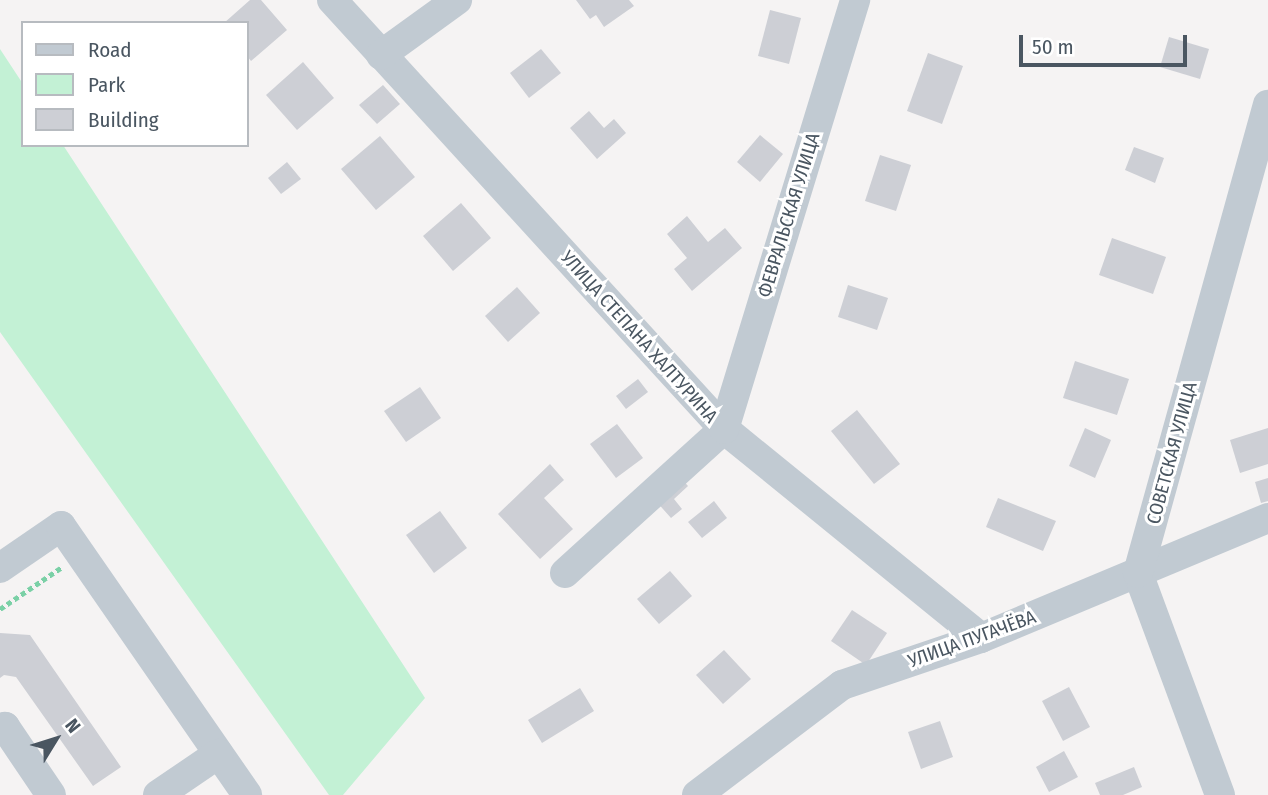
<!DOCTYPE html>
<meta charset="utf-8">
<style>
body{margin:0}
#map{position:relative;width:1268px;height:795px;overflow:hidden;background:#f5f3f3;font-family:"Fira Sans Condensed",sans-serif}
div>[style]{position:absolute}
[style*='--x']{left:calc(var(--x)*1px);top:calc(var(--y)*1px);width:calc(var(--w)*1px);rotate:calc(var(--a)*1deg)}
.green>*{inset:0;background:#c3f1d5}
.building>*{inset:0;background:#cdcfd5}
.path>*{height:4.5px;margin-top:-2.25px;transform-origin:0;background:repeating-linear-gradient(90deg,#7ad0a6 0 5px,transparent 0 8.5px)}
.minor>*{height:30px;margin:-15px;padding:0 15px;transform-origin:15px;border-radius:15px;background:#c1cad2}
span{translate:-50% -50%;white-space:nowrap;text-align:center;line-height:1.15;-webkit-text-stroke:6px #fff;paint-order:stroke}
.street-label{font-size:19px;color:#4a5661}
.legend{position:absolute;left:21px;top:21px;width:228px;height:126px;box-sizing:border-box;background:#fff;border:2px solid #b7bbc0;margin:0;padding:9px 12px;list-style:none;font-size:21px;color:#4a5661}
.legend li{display:flex;align-items:center;gap:14px;height:35px}
.legend b{width:35px;border:2px solid #b7bbc0}
.north{position:absolute;left:21px;top:704px;width:70px;height:70px;-webkit-text-stroke:5px #fff;paint-order:stroke;rotate:52deg;font-size:19px;font-weight:700;line-height:28px;text-align:center;color:#4a5661}
.north::after{content:'';display:block;margin:auto;width:24px;height:32px;background:#4a5661;clip-path:polygon(50% 0,100% 100%,50% 72%,0 100%)}
.scale{position:absolute;left:1019px;top:35px;width:168px;height:32px;box-sizing:border-box;border:4px solid #4a5661;border-top:0;padding-left:9px;font-size:21px;line-height:24px;white-space:nowrap;color:#4a5661;-webkit-text-stroke:5px #fff;paint-order:stroke}
</style>
<div id="map">
<div class="green">
<i style="clip-path:polygon(0 49px,23px 84px,23px 145px,63px 145px,425px 698px,343px 795px,329px 795px,0 332px)"></i>
</div>
<div class="building">
<i style="clip-path:polygon(250px 0,261px 0,287px 30px,251px 61px,247px 56px,247px 23px,224px 23px)"></i>
<i style="clip-path:polygon(576px 0,629px 0,634px 6px,604px 27px,596px 15px,590px 19px)"></i>
<i style="clip-path:polygon(770px 10px,801px 18px,789px 64px,758px 56px)"></i>
<i style="clip-path:polygon(1169px 37px,1209px 49px,1200px 79px,1160px 67px)"></i>
<i style="clip-path:polygon(541px 49px,561px 73px,529px 98px,510px 73px)"></i>
<i style="clip-path:polygon(928px 53px,963px 66px,942px 124px,907px 111px)"></i>
<i style="clip-path:polygon(303px 62px,334px 98px,297px 130px,266px 95px)"></i>
<i style="clip-path:polygon(383px 85px,400px 104px,377px 124px,359px 105px)"></i>
<i style="clip-path:polygon(589px 111px,604px 128px,614px 119px,626px 133px,597px 159px,570px 128px)"></i>
<i style="clip-path:polygon(760px 135px,783px 154px,760px 182px,737px 162px)"></i>
<i style="clip-path:polygon(380px 136px,415px 177px,376px 210px,341px 169px)"></i>
<i style="clip-path:polygon(1134px 147px,1164px 158px,1155px 183px,1125px 170px)"></i>
<i style="clip-path:polygon(880px 155px,911px 165px,896px 211px,865px 201px)"></i>
<i style="clip-path:polygon(287px 162px,301px 179px,281px 194px,268px 178px)"></i>
<i style="clip-path:polygon(461px 203px,491px 238px,453px 271px,423px 236px)"></i>
<i style="clip-path:polygon(687px 216px,708px 242px,725px 228px,742px 248px,692px 291px,674px 269px,687px 258px,667px 234px)"></i>
<i style="clip-path:polygon(1112px 238px,1166px 257px,1153px 294px,1099px 275px)"></i>
<i style="clip-path:polygon(848px 285px,888px 298px,877px 330px,838px 317px)"></i>
<i style="clip-path:polygon(517px 287px,540px 313px,508px 342px,485px 316px)"></i>
<i style="clip-path:polygon(1075px 361px,1129px 379px,1117px 415px,1063px 398px)"></i>
<i style="clip-path:polygon(638px 379px,648px 392px,626px 409px,616px 396px)"></i>
<i style="clip-path:polygon(420px 387px,441px 418px,406px 442px,384px 411px)"></i>
<i style="clip-path:polygon(857px 410px,900px 464px,874px 484px,831px 431px)"></i>
<i style="clip-path:polygon(617px 424px,643px 458px,616px 478px,590px 444px)"></i>
<i style="clip-path:polygon(1085px 428px,1111px 440px,1095px 478px,1069px 466px)"></i>
<i style="clip-path:polygon(1268px 428px,1268px 464px,1240px 473px,1230px 440px)"></i>
<i style="clip-path:polygon(550px 464px,564px 480px,544px 498px,573px 529px,540px 559px,498px 514px)"></i>
<i style="clip-path:polygon(681px 478px,688px 486px,674px 499px,682px 509px,671px 518px,655px 500px)"></i>
<i style="clip-path:polygon(1268px 478px,1268px 501px,1261px 503px,1255px 482px)"></i>
<i style="clip-path:polygon(998px 498px,1056px 521px,1043px 551px,986px 527px)"></i>
<i style="clip-path:polygon(714px 501px,727px 518px,702px 538px,688px 522px)"></i>
<i style="clip-path:polygon(440px 511px,467px 548px,434px 573px,406px 535px)"></i>
<i style="clip-path:polygon(670px 571px,692px 596px,659px 624px,637px 599px)"></i>
<i style="clip-path:polygon(852px 610px,887px 633px,866px 665px,831px 641px)"></i>
<i style="clip-path:polygon(0 633px,30px 635px,121px 767px,93px 786px,16px 677px,4px 675px,0 678px)"></i>
<i style="clip-path:polygon(724px 650px,751px 679px,723px 704px,696px 675px)"></i>
<i style="clip-path:polygon(1069px 687px,1090px 727px,1063px 741px,1042px 701px)"></i>
<i style="clip-path:polygon(580px 688px,594px 711px,542px 743px,528px 720px)"></i>
<i style="clip-path:polygon(940px 721px,953px 757px,921px 769px,908px 732px)"></i>
<i style="clip-path:polygon(1064px 751px,1078px 777px,1049px 792px,1036px 767px)"></i>
<i style="clip-path:polygon(1134px 767px,1142px 787px,1123px 795px,1100px 795px,1095px 783px)"></i>
</div>
<div class="path">
<i style="--x:0;--y:609;--w:75;--a:-34.1"></i>
</div>
<div class="minor">
<i style="--x:332;--y:0;--w:581;--a:47.58"></i>
<i style="--x:724;--y:429;--w:331;--a:39.1"></i>
<i style="--x:381;--y:55;--w:94;--a:-35.9"></i>
<i style="--x:0;--y:568;--w:74;--a:-34.5"></i>
<i style="--x:61;--y:526;--w:327;--a:55.3"></i>
<i style="--x:565;--y:573;--w:215;--a:-42.2"></i>
<i style="--x:724;--y:429;--w:449;--a:-73"></i>
<i style="--x:0;--y:730;--w:6;--a:-31"></i>
<i style="--x:5;--y:727;--w:82;--a:55.9"></i>
<i style="--x:158;--y:795;--w:73;--a:-34.3"></i>
<i style="--x:697;--y:795;--w:182;--a:-37.2"></i>
<i style="--x:842;--y:685;--w:147;--a:-18.7"></i>
<i style="--x:981;--y:638;--w:311;--a:-22.7"></i>
<i style="--x:1220;--y:795;--w:237;--a:-110.3"></i>
<i style="--x:1138;--y:573;--w:486;--a:-74.5"></i>
</div>
<div class="street-label">
<span style="left:789px;top:215px;rotate:-73deg">ФЕВРАЛЬСКАЯ УЛИЦА</span>
<span style="left:639px;top:337px;rotate:48deg">УЛИЦА СТЕПАНА ХАЛТУРИНА</span>
<span style="left:1172px;top:453px;rotate:-75deg">СОВЕТСКАЯ УЛИЦА</span>
<span style="left:972px;top:639px;rotate:-20deg">УЛИЦА ПУГАЧЁВА</span>
</div>
<ul class="legend">
<li><b style="height:9px;background:#c1cad2"></b>Road</li>
<li><b style="height:19px;background:#c3f1d5"></b>Park</li>
<li><b style="height:19px;background:#cdcfd5"></b>Building</li>
</ul>
<div class="north">N</div>
<div class="scale">50 m</div>
</div>
